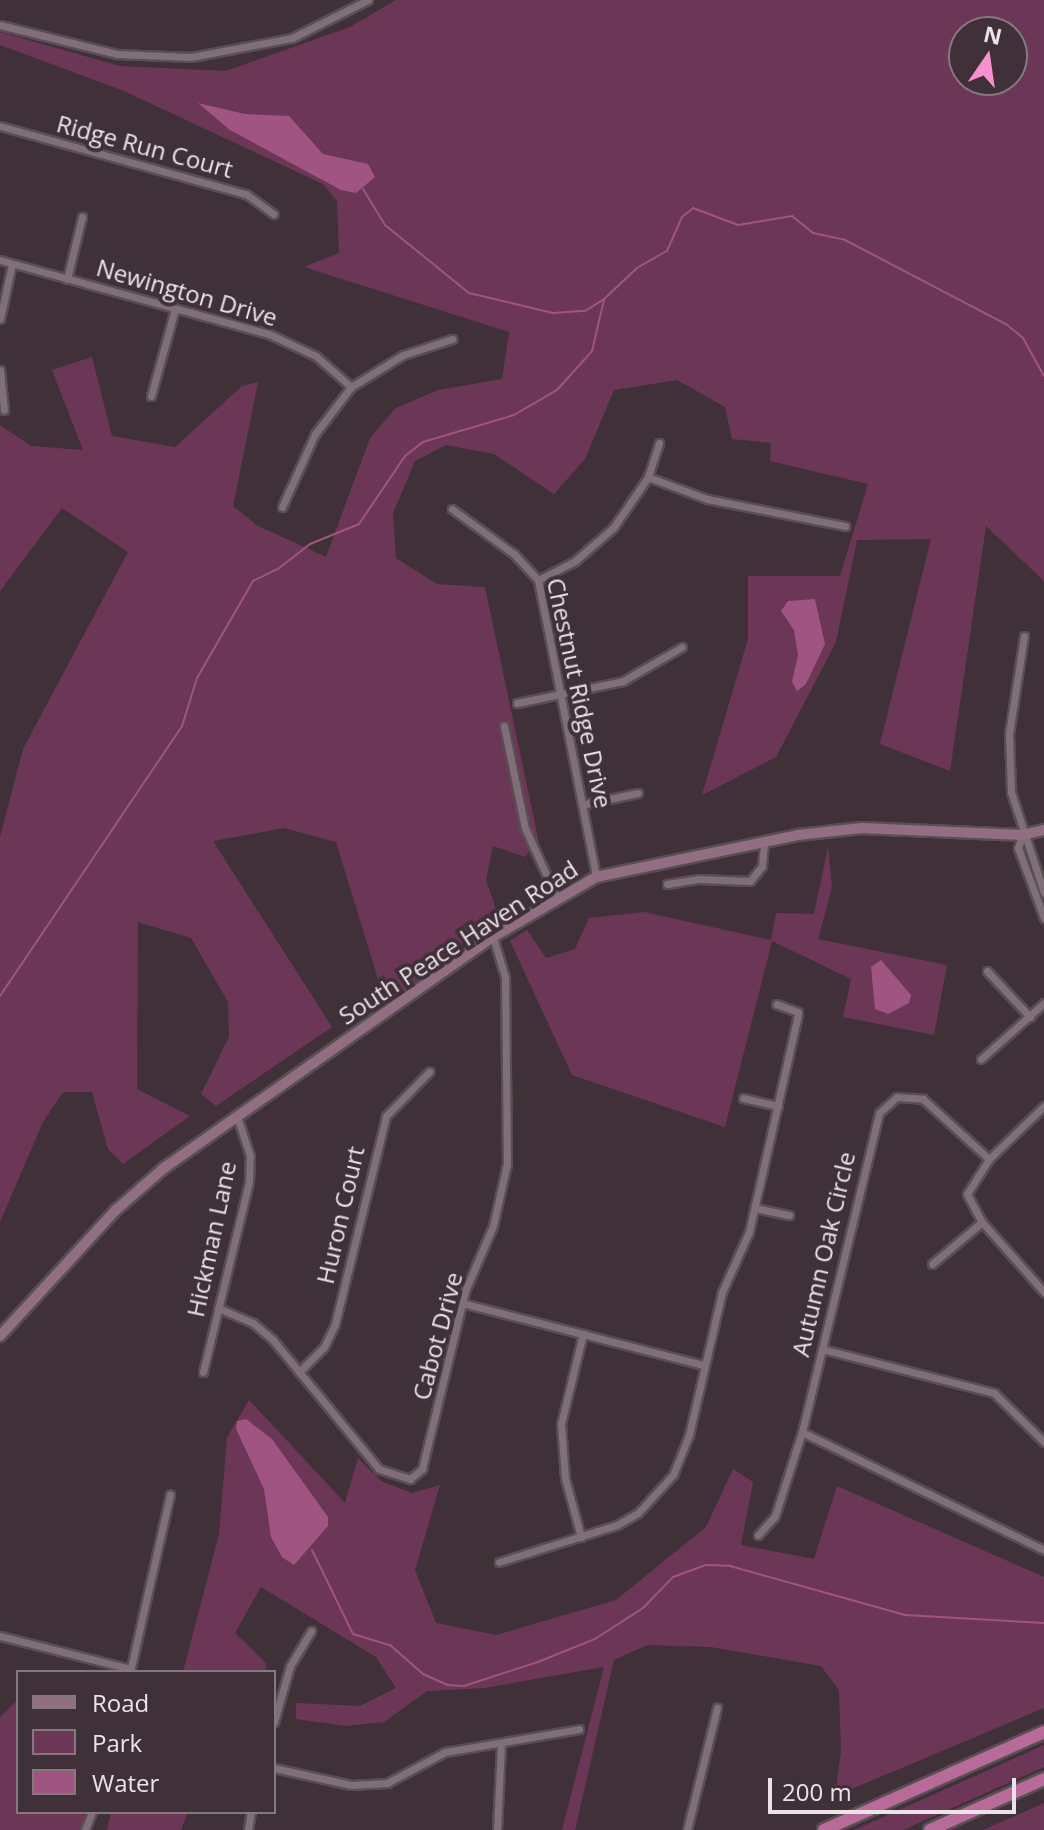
<!DOCTYPE html>
<style>
body{margin:0}
#map{position:relative;width:1044px;height:1830px;overflow:hidden;background:#403139;font-family:"Open Sans",sans-serif}
div>[style]{position:absolute}
[style*='--x']{left:calc(var(--x)*1px);top:calc(var(--y)*1px);width:calc(var(--w)*1px);rotate:calc(var(--a)*1deg)}
.green>*{inset:0;background:#6c3757}
.water>*{inset:0;background:#9f5481}
.stream>*{height:2px;margin:-1px;padding:0 1px;transform-origin:1px;border-radius:1px;background:#9f5481}
.roads{filter:drop-shadow(2px 0 #594e54) drop-shadow(-2px 0 #594e54) drop-shadow(0 2px #594e54) drop-shadow(0 -2px #594e54)}
.street>*{height:7px;margin:-3.5px;padding:0 3.5px;transform-origin:3.5px;border-radius:3.5px;background:#806f78}
.secondary>*{height:10px;margin:-5px;padding:0 5px;transform-origin:5px;border-radius:5px;background:#916e82}
.highway>*{height:12px;margin:-6px;padding:0 6px;transform-origin:6px;border-radius:6px;background:#b86b99}
span{translate:-50% -50%;white-space:nowrap;text-align:center;line-height:1.15;-webkit-text-stroke:8px #403139;paint-order:stroke}
.street-label{font-size:24px;color:#ece3e8}
.legend{position:absolute;left:16px;top:1670px;width:260px;height:144px;box-sizing:border-box;background:#403139;border:2px solid #85787f;margin:0;padding:10px 14px;list-style:none;font-size:24px;color:#ece3e8}
.legend li{display:flex;align-items:center;gap:16px;height:40px}
.legend b{width:40px;border:2px solid #85787f}
.north{position:absolute;left:948px;top:16px;width:80px;height:80px;box-sizing:border-box;background:#403139;border:2px solid #85787f;border-radius:50%;rotate:13deg;font-size:22px;font-weight:700;line-height:32px;text-align:center;color:#ece3e8}
.north::after{content:'';display:block;margin:auto;width:28px;height:36px;background:#f790cd;clip-path:polygon(50% 0,100% 100%,50% 72%,0 100%)}
.scale{position:absolute;left:768px;top:1778px;width:248px;height:36px;box-sizing:border-box;border:4px solid #ece3e8;border-top:0;padding-left:10px;font-size:24px;line-height:28px;white-space:nowrap;color:#ece3e8;-webkit-text-stroke:6px #403139;paint-order:stroke}
</style>
<div id="map">
<div class="green">
<i style="clip-path:polygon(evenodd,396px 0,1044px 0,1044px 581px,986px 526px,950px 771px,880px 744px,931px 539px,857px 540px,836px 642px,776px 757px,702px 795px,748px 639px,748px 576px,840px 576px,868px 484px,770px 461px,771px 443px,732px 439px,725px 407px,677px 380px,614px 390px,585px 459px,554px 494px,494px 454px,446px 445px,415px 461px,393px 513px,396px 558px,437px 584px,485px 587px,538px 838px,525px 857px,493px 846px,486px 880px,498px 915px,386px 1005px,336px 842px,284px 828px,213px 841px,332px 1027px,216px 1106px,201px 1094px,229px 1037px,228px 1002px,191px 938px,138px 922px,137px 1089px,190px 1116px,123px 1164px,108px 1149px,92px 1092px,63px 1092px,43px 1122px,0 1222px,0 837px,23px 749px,128px 552px,62px 508px,0 591px,0 425px,31px 446px,83px 450px,52px 370px,92px 357px,112px 436px,175px 447px,242px 386px,258px 382px,233px 506px,258px 526px,326px 557px,370px 438px,396px 408px,438px 390px,502px 379px,509px 332px,304px 267px,339px 253px,337px 201px,323px 184px,124px 91px,0 45px,0 32px,120px 66px,226px 71px,350px 27px,396px 0,964px 32px,1012px 32px,1012px 80px,964px 80px,964px 32px)"></i>
<i style="clip-path:polygon(828px 847px,832px 887px,818px 939px,947px 965px,934px 1035px,843px 1017px,851px 979px,772px 941px,725px 1127px,572px 1075px,510px 941px,527px 930px,546px 958px,575px 949px,589px 918px,644px 912px,771px 940px,776px 913px,814px 914px)"></i>
<i style="clip-path:polygon(249px 1400px,345px 1503px,358px 1458px,381px 1481px,412px 1493px,440px 1485px,415px 1570px,436px 1623px,496px 1635px,616px 1600px,706px 1527px,733px 1469px,753px 1482px,741px 1545px,814px 1559px,837px 1486px,1044px 1577px,1044px 1708px,835px 1796px,841px 1751px,839px 1690px,821px 1666px,711px 1647px,647px 1645px,614px 1660px,575px 1830px,562px 1830px,604px 1667px,484px 1688px,427px 1691px,384px 1722px,346px 1726px,296px 1719px,296px 1703px,360px 1706px,396px 1688px,376px 1657px,261px 1587px,235px 1633px,266px 1663px,265px 1672px,183px 1672px,219px 1534px,227px 1438px)"></i>
<i style="clip-path:polygon(18px 1699px,18px 1812px,87px 1812px,82px 1830px,0 1830px,0 1717px)"></i>
<i style="clip-path:polygon(1044px 1745px,1044px 1767px,903px 1830px,854px 1830px)"></i>
<i style="clip-path:polygon(1044px 1803px,1044px 1830px,983px 1830px)"></i>
<i style="clip-path:polygon(111px 1812px,188px 1812px,181px 1830px,107px 1830px)"></i>
</div>
<div class="water">
<i style="clip-path:polygon(198px 103px,245px 114px,289px 116px,323px 154px,368px 164px,375px 177px,356px 193px,341px 190px,230px 130px)"></i>
<i style="clip-path:polygon(815px 599px,825px 644px,806px 684px,797px 691px,792px 682px,798px 655px,794px 630px,781px 611px,788px 601px)"></i>
<i style="clip-path:polygon(881px 960px,911px 995px,909px 1003px,888px 1014px,875px 1009px,871px 967px)"></i>
<i style="clip-path:polygon(246px 1419px,272px 1439px,328px 1517px,328px 1526px,294px 1565px,282px 1557px,271px 1537px,264px 1489px,236px 1429px,237px 1421px)"></i>
</div>
<div class="stream">
<i style="--x:363;--y:189;--w:42;--a:58.6"></i>
<i style="--x:385;--y:225;--w:108;--a:39"></i>
<i style="--x:469;--y:293;--w:86;--a:13.4"></i>
<i style="--x:553;--y:313;--w:32;--a:-4"></i>
<i style="--x:585;--y:311;--w:22;--a:-32"></i>
<i style="--x:604;--y:299;--w:45;--a:-43.2"></i>
<i style="--x:637;--y:268;--w:34;--a:-30"></i>
<i style="--x:667;--y:251;--w:37;--a:-66"></i>
<i style="--x:682;--y:217;--w:14;--a:-39"></i>
<i style="--x:693;--y:208;--w:48;--a:20.7"></i>
<i style="--x:738;--y:225;--w:55;--a:-9.5"></i>
<i style="--x:792;--y:216;--w:27;--a:39"></i>
<i style="--x:813;--y:233;--w:33;--a:12"></i>
<i style="--x:845;--y:240;--w:182;--a:27.6"></i>
<i style="--x:1006;--y:324;--w:22;--a:39"></i>
<i style="--x:1023;--y:338;--w:43;--a:61.1"></i>
<i style="--x:0;--y:996;--w:326;--a:-56"></i>
<i style="--x:182;--y:726;--w:50;--a:-72.6"></i>
<i style="--x:197;--y:678;--w:112;--a:-60"></i>
<i style="--x:253;--y:581;--w:28;--a:-26"></i>
<i style="--x:278;--y:569;--w:41;--a:-38"></i>
<i style="--x:310;--y:544;--w:53;--a:-22.2"></i>
<i style="--x:359;--y:524;--w:82;--a:-55.9"></i>
<i style="--x:405;--y:456;--w:23;--a:-38"></i>
<i style="--x:423;--y:442;--w:95;--a:-16.5"></i>
<i style="--x:514;--y:415;--w:50;--a:-30.2"></i>
<i style="--x:557;--y:390;--w:52;--a:-48.1"></i>
<i style="--x:592;--y:351;--w:52;--a:-76.8"></i>
<i style="--x:312;--y:1550;--w:93;--a:64"></i>
<i style="--x:353;--y:1634;--w:39;--a:17"></i>
<i style="--x:390;--y:1645;--w:44;--a:41.3"></i>
<i style="--x:423;--y:1674;--w:27;--a:24"></i>
<i style="--x:448;--y:1685;--w:16;--a:4"></i>
<i style="--x:464;--y:1686;--w:78;--a:-18"></i>
<i style="--x:538;--y:1662;--w:61;--a:-22"></i>
<i style="--x:595;--y:1639;--w:57;--a:-32.9"></i>
<i style="--x:643;--y:1608;--w:43;--a:-45.9"></i>
<i style="--x:673;--y:1577;--w:35;--a:-20"></i>
<i style="--x:706;--y:1565;--w:24;--a:2"></i>
<i style="--x:730;--y:1566;--w:182;--a:15.6"></i>
<i style="--x:905;--y:1615;--w:139;--a:3.3"></i>
</div>
<div class="roads">
<div class="street">
<i style="--x:0;--y:25;--w:121;--a:13.9"></i>
<i style="--x:117;--y:54;--w:74;--a:2.3"></i>
<i style="--x:191;--y:57;--w:103;--a:-10.7"></i>
<i style="--x:292;--y:38;--w:85;--a:-26.6"></i>
<i style="--x:0;--y:126;--w:255;--a:15.5"></i>
<i style="--x:246;--y:194;--w:34;--a:36"></i>
<i style="--x:0;--y:260;--w:279;--a:15.4"></i>
<i style="--x:269;--y:334;--w:52;--a:25.1"></i>
<i style="--x:316;--y:356;--w:47;--a:41.5"></i>
<i style="--x:67;--y:279;--w:64;--a:-76.4"></i>
<i style="--x:0;--y:319;--w:56;--a:-77.7"></i>
<i style="--x:0;--y:370;--w:40;--a:84.3"></i>
<i style="--x:151;--y:396;--w:90;--a:-74.6"></i>
<i style="--x:648;--y:477;--w:63;--a:20.4"></i>
<i style="--x:707;--y:499;--w:141;--a:11.1"></i>
<i style="--x:282;--y:507;--w:80;--a:-65.7"></i>
<i style="--x:315;--y:434;--w:59;--a:-52.5"></i>
<i style="--x:351;--y:387;--w:61;--a:-31.6"></i>
<i style="--x:403;--y:355;--w:52;--a:-18.1"></i>
<i style="--x:452;--y:509;--w:77;--a:36"></i>
<i style="--x:514;--y:554;--w:35;--a:47"></i>
<i style="--x:538;--y:580;--w:303;--a:78.9"></i>
<i style="--x:538;--y:580;--w:42;--a:-27.2"></i>
<i style="--x:575;--y:561;--w:50;--a:-41"></i>
<i style="--x:613;--y:528;--w:62;--a:-55.5"></i>
<i style="--x:648;--y:477;--w:36;--a:-72"></i>
<i style="--x:1024;--y:636;--w:99;--a:98.7"></i>
<i style="--x:1009;--y:734;--w:58;--a:88"></i>
<i style="--x:1011;--y:792;--w:106;--a:71.9"></i>
<i style="--x:517;--y:703;--w:108;--a:-11.7"></i>
<i style="--x:623;--y:681;--w:68;--a:-30"></i>
<i style="--x:504;--y:726;--w:104;--a:78.4"></i>
<i style="--x:525;--y:828;--w:75;--a:65.5"></i>
<i style="--x:585;--y:804;--w:54;--a:-11.7"></i>
<i style="--x:1022;--y:835;--w:14;--a:107"></i>
<i style="--x:1018;--y:848;--w:75;--a:69.6"></i>
<i style="--x:667;--y:884;--w:31;--a:-9"></i>
<i style="--x:698;--y:879;--w:52;--a:2.2"></i>
<i style="--x:750;--y:881;--w:19;--a:-51"></i>
<i style="--x:762;--y:866;--w:25;--a:-85"></i>
<i style="--x:987;--y:971;--w:63;--a:46.9"></i>
<i style="--x:981;--y:1059;--w:84;--a:-41.6"></i>
<i style="--x:743;--y:1098;--w:36;--a:13"></i>
<i style="--x:1044;--y:1106;--w:76;--a:136.1"></i>
<i style="--x:989;--y:1159;--w:41;--a:122.2"></i>
<i style="--x:967;--y:1194;--w:32;--a:62"></i>
<i style="--x:982;--y:1222;--w:94;--a:48.5"></i>
<i style="--x:755;--y:1208;--w:35;--a:12"></i>
<i style="--x:932;--y:1264;--w:65;--a:-40"></i>
<i style="--x:462;--y:1303;--w:249;--a:14.4"></i>
<i style="--x:218;--y:1308;--w:38;--a:23"></i>
<i style="--x:253;--y:1323;--w:26;--a:40"></i>
<i style="--x:273;--y:1340;--w:167;--a:50.6"></i>
<i style="--x:379;--y:1469;--w:33;--a:18"></i>
<i style="--x:410;--y:1479;--w:16;--a:-40"></i>
<i style="--x:422;--y:1469;--w:183;--a:-76.4"></i>
<i style="--x:465;--y:1291;--w:71;--a:-66.7"></i>
<i style="--x:493;--y:1226;--w:64;--a:-77.3"></i>
<i style="--x:507;--y:1164;--w:187;--a:-90.6"></i>
<i style="--x:505;--y:977;--w:42;--a:-106.7"></i>
<i style="--x:822;--y:1349;--w:178;--a:14.3"></i>
<i style="--x:994;--y:1393;--w:70;--a:44.4"></i>
<i style="--x:203;--y:1372;--w:195;--a:-76.4"></i>
<i style="--x:249;--y:1182;--w:26;--a:-88"></i>
<i style="--x:250;--y:1156;--w:42;--a:-108"></i>
<i style="--x:299;--y:1372;--w:35;--a:-45"></i>
<i style="--x:324;--y:1347;--w:25;--a:-64"></i>
<i style="--x:335;--y:1324;--w:214;--a:-76.2"></i>
<i style="--x:386;--y:1116;--w:62;--a:-45.7"></i>
<i style="--x:802;--y:1432;--w:269;--a:26"></i>
<i style="--x:758;--y:1535;--w:25;--a:-48"></i>
<i style="--x:775;--y:1516;--w:88;--a:-72.2"></i>
<i style="--x:802;--y:1432;--w:328;--a:-76.4"></i>
<i style="--x:879;--y:1113;--w:24;--a:-42"></i>
<i style="--x:897;--y:1097;--w:26;--a:4"></i>
<i style="--x:923;--y:1099;--w:89;--a:42.3"></i>
<i style="--x:581;--y:1537;--w:61;--a:-105.2"></i>
<i style="--x:565;--y:1478;--w:54;--a:-94.2"></i>
<i style="--x:561;--y:1424;--w:93;--a:-76.3"></i>
<i style="--x:499;--y:1562;--w:124;--a:-17.4"></i>
<i style="--x:617;--y:1525;--w:24;--a:-30"></i>
<i style="--x:638;--y:1513;--w:52;--a:-47.4"></i>
<i style="--x:673;--y:1475;--w:43;--a:-68.2"></i>
<i style="--x:689;--y:1435;--w:147;--a:-77"></i>
<i style="--x:722;--y:1292;--w:66;--a:-65.8"></i>
<i style="--x:749;--y:1232;--w:218;--a:-77.3"></i>
<i style="--x:797;--y:1019;--w:7;--a:-82"></i>
<i style="--x:798;--y:1012;--w:23;--a:-160"></i>
<i style="--x:0;--y:1636;--w:134;--a:14.2"></i>
<i style="--x:130;--y:1672;--w:182;--a:-77.3"></i>
<i style="--x:274;--y:1722;--w:58;--a:-74.1"></i>
<i style="--x:290;--y:1666;--w:41;--a:-59"></i>
<i style="--x:274;--y:1768;--w:79;--a:12.4"></i>
<i style="--x:351;--y:1785;--w:36;--a:-3"></i>
<i style="--x:387;--y:1783;--w:66;--a:-28.1"></i>
<i style="--x:445;--y:1752;--w:136;--a:-9.7"></i>
<i style="--x:85;--y:1830;--w:19;--a:-69"></i>
<i style="--x:248;--y:1830;--w:18;--a:-81"></i>
<i style="--x:497;--y:1830;--w:85;--a:-87.3"></i>
<i style="--x:687;--y:1830;--w:126;--a:-76.2"></i>
</div>
<div class="secondary">
<i style="--x:0;--y:1336;--w:171;--a:-47.4"></i>
<i style="--x:116;--y:1210;--w:64;--a:-41.2"></i>
<i style="--x:164;--y:1168;--w:402;--a:-35.1"></i>
<i style="--x:493;--y:937;--w:119;--a:-30.2"></i>
<i style="--x:596;--y:877;--w:206;--a:-11.7"></i>
<i style="--x:798;--y:835;--w:64;--a:-6.2"></i>
<i style="--x:862;--y:828;--w:160;--a:2.5"></i>
<i style="--x:1022;--y:835;--w:23;--a:-13"></i>
</div>
<div class="highway">
<i style="--x:824;--y:1830;--w:241;--a:-24"></i>
<i style="--x:930;--y:1830;--w:125;--a:-24.1"></i>
</div>
</div>
<div class="street-label">
<span style="left:145px;top:146px;rotate:15deg">Ridge Run Court</span>
<span style="left:187px;top:292px;rotate:16deg">Newington Drive</span>
<span style="left:580px;top:693px;rotate:78deg">Chestnut Ridge Drive</span>
<span style="left:458px;top:942px;rotate:-33deg">South Peace Haven Road</span>
<span style="left:340px;top:1215px;rotate:-77deg">Huron Court</span>
<span style="left:211px;top:1239px;rotate:-78deg">Hickman Lane</span>
<span style="left:823px;top:1254px;rotate:-77deg">Autumn Oak Circle</span>
<span style="left:437px;top:1336px;rotate:-75deg">Cabot Drive</span>
</div>
<ul class="legend">
<li><b style="height:10px;background:#916e82"></b>Road</li>
<li><b style="height:22px;background:#6c3757"></b>Park</li>
<li><b style="height:22px;background:#9f5481"></b>Water</li>
</ul>
<div class="north">N</div>
<div class="scale">200 m</div>
</div>
